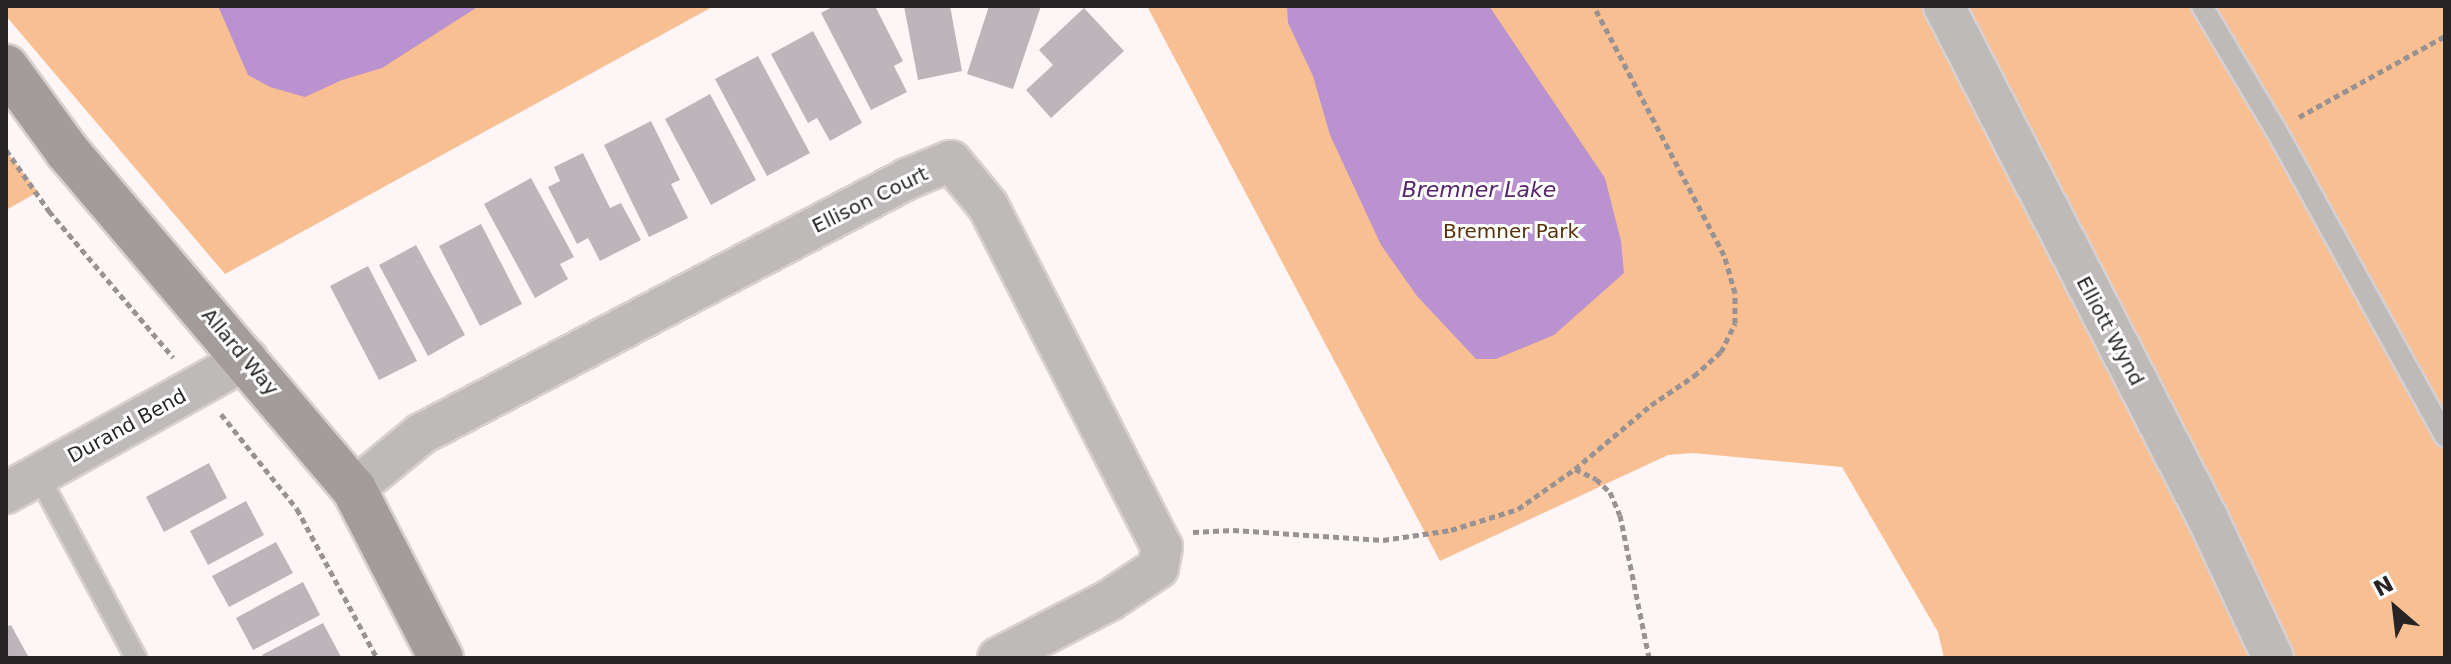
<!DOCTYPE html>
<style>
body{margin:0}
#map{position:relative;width:2451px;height:664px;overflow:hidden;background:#fef5f6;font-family:"DejaVu Sans",sans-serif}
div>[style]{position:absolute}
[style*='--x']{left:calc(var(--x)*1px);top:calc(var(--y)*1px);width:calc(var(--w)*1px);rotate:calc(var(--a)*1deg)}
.green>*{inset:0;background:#f7bf92}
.water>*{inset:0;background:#ba92cf}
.building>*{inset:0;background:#bcb5b9}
.path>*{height:5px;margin-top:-2.5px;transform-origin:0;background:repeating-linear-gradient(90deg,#999293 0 6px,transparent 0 10px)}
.roads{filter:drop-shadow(2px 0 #d7cfd0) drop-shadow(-2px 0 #d7cfd0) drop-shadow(0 2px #d7cfd0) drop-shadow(0 -2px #d7cfd0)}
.lane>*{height:20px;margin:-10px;padding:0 10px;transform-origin:10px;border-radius:10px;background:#bebab9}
.street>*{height:40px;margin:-20px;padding:0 20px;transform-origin:20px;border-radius:20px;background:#bebab9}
.secondary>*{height:44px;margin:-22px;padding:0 22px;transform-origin:22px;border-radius:22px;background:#a29c9b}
span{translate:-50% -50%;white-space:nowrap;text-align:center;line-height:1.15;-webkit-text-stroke:6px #fff;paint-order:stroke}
.street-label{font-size:20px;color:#282425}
.park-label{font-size:20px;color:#59320b}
.water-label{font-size:22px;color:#57256e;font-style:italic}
.frame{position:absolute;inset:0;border:8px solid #282425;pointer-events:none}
.north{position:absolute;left:2355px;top:568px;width:80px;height:80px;-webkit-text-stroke:6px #fff;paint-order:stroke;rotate:332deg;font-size:22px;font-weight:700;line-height:32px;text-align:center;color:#282425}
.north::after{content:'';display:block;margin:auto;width:28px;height:36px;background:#282425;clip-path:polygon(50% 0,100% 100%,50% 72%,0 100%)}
</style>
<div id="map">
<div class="green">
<i style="clip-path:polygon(6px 6px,714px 6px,225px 274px,6px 16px)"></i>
<i style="clip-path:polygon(1147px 6px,2445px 6px,2445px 658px,1944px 658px,1938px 632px,1842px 467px,1693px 453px,1668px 455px,1440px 561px)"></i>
<i style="clip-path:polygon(6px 151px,38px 192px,6px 210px)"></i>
</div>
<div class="water">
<i style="clip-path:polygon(218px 6px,479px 6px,382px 68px,342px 80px,305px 97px,270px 87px,248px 75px)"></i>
<i style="clip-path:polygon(1287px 6px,1489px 6px,1605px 178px,1621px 241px,1624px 273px,1554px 335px,1496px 359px,1476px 359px,1417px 296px,1381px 245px,1330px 135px,1313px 76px,1288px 23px)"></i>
</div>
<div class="building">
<i style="clip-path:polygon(834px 6px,875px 6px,903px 61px,894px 66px,907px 92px,871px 110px,821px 13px)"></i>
<i style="clip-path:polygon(904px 6px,950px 6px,962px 71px,918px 80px)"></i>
<i style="clip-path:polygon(989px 6px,1041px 6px,1013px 89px,967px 74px)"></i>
<i style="clip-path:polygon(1084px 8px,1124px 51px,1051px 118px,1026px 90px,1053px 65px,1039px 50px)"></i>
<i style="clip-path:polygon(813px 31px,862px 123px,830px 141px,817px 118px,808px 123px,771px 54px)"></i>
<i style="clip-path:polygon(758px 56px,810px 153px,767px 176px,715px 79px)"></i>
<i style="clip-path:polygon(710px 94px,756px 180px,711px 205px,665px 119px)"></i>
<i style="clip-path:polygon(651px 121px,680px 180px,671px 184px,688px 218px,649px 237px,604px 145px)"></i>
<i style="clip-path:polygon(583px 153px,610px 208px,621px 203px,641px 240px,600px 261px,588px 238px,577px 244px,548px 187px,560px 181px,554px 167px)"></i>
<i style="clip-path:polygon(531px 178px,574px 257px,560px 264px,568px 279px,535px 298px,484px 204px)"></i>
<i style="clip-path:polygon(481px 224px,522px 304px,480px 326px,439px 246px)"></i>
<i style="clip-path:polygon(416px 245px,465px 335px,428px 356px,379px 265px)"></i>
<i style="clip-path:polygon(368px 266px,417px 361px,379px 380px,330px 286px)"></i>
<i style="clip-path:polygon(209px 463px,227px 498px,164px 532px,146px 497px)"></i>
<i style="clip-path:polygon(246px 501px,264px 535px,208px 565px,190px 531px)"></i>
<i style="clip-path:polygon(276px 542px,293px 573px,229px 607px,212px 576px)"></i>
<i style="clip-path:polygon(303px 582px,320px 615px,253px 650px,236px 618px)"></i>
<i style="clip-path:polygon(323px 623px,341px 657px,264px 658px,262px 655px)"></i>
<i style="clip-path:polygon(11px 625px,29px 658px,6px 658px,6px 627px)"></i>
</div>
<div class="path">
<i style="--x:2299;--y:117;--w:167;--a:-29"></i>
<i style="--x:6;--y:150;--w:75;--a:54.8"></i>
<i style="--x:49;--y:211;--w:192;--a:49.7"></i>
<i style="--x:221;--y:414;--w:122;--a:51.3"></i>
<i style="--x:297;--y:509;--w:169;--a:61.8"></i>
<i style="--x:1575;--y:469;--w:23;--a:25"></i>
<i style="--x:1596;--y:479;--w:19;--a:43"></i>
<i style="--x:1610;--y:492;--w:25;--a:67"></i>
<i style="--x:1620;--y:515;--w:146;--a:78.5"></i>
<i style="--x:1193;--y:532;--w:40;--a:-2.9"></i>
<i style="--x:1233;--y:530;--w:150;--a:3.8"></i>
<i style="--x:1383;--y:540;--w:69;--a:-8.4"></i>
<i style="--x:1451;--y:530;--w:70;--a:-17.4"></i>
<i style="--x:1518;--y:509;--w:70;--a:-35.1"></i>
<i style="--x:1575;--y:469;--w:99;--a:-40.1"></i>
<i style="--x:1651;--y:405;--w:52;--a:-34"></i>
<i style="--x:1694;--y:376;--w:36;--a:-42"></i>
<i style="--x:1721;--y:352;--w:32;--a:-64"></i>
<i style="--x:1735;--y:323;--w:30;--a:-90"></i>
<i style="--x:1735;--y:293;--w:40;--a:-106"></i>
<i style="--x:1724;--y:255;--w:281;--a:-117.6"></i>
</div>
<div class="roads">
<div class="lane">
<i style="--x:2202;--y:6;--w:144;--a:59.2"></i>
<i style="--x:2276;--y:130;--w:350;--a:61.1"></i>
<i style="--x:38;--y:475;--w:208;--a:61.8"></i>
</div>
<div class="street">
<i style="--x:1944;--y:6;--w:577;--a:62.77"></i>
<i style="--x:2208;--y:519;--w:153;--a:64.9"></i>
<i style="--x:354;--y:489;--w:87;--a:-39.4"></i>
<i style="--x:421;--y:434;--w:551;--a:-27.68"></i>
<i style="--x:909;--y:178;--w:45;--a:-22"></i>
<i style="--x:951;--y:161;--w:58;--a:50.6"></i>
<i style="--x:988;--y:206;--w:383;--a:63"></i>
<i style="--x:1162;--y:547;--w:21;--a:101"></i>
<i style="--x:1158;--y:568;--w:58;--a:146.3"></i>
<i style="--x:1110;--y:600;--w:126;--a:152.6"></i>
<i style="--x:6;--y:493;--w:276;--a:-29.1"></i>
</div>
<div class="secondary">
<i style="--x:6;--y:67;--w:104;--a:54"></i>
<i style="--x:67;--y:151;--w:443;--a:49.7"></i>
<i style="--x:354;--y:489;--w:190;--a:62.8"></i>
</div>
</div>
<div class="street-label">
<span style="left:870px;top:200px;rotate:-26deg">Ellison Court</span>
<span style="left:2110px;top:331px;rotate:62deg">Elliott Wynd</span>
<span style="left:240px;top:352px;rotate:50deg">Allard Way</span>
<span style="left:127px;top:426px;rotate:-29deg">Durand Bend</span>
</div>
<div class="park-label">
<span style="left:1511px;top:231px">Bremner Park</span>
</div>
<div class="water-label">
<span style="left:1479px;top:190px">Bremner Lake</span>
</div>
<div class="frame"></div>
<div class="north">N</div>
</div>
